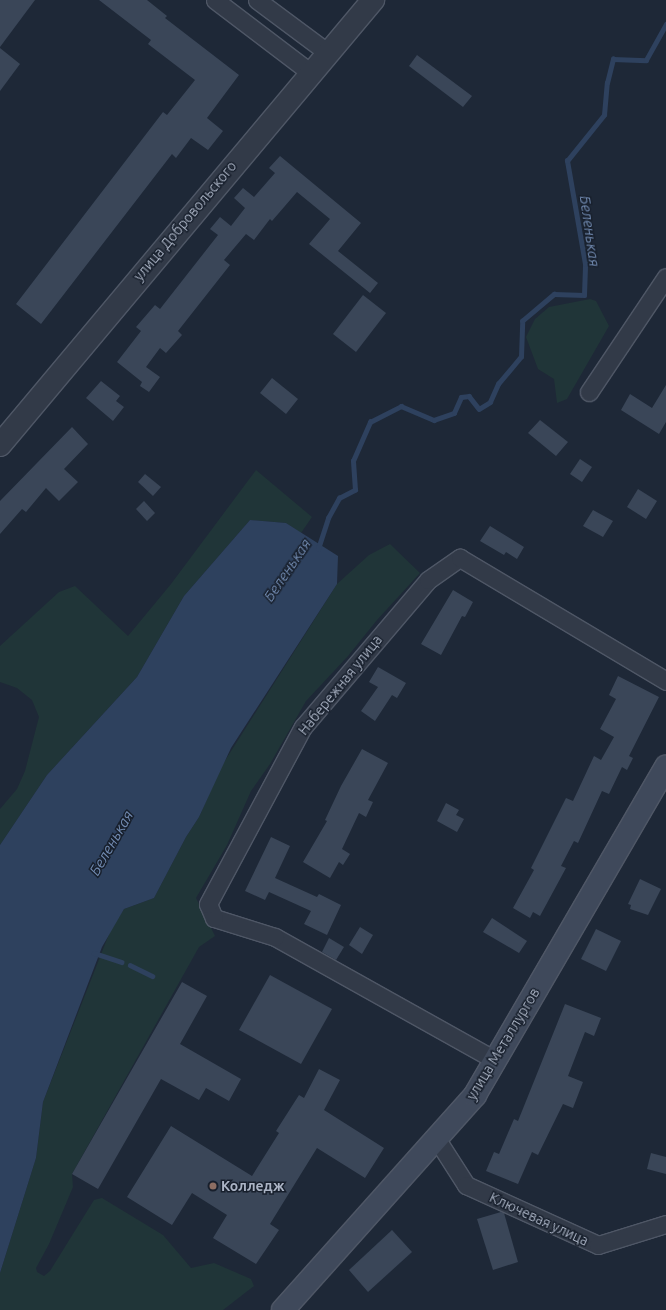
<!DOCTYPE html>
<meta charset="utf-8">
<style>
body{margin:0}
#map{position:relative;width:666px;height:1310px;overflow:hidden;background:#1e2837;font-family:Ubuntu,sans-serif}
div>[style]{position:absolute}
[style*='--x']{left:calc(var(--x)*1px);top:calc(var(--y)*1px);width:calc(var(--w)*1px);rotate:calc(var(--a)*1deg)}
.green>*{inset:0;background:#203538}
.water>*{inset:0;background:#2e415e}
.stream>*{height:4.5px;margin:-2.25px;padding:0 2.25px;transform-origin:2.25px;border-radius:2.25px;background:#2e415e}
.building>*{inset:0;background:#3a4658}
.roads{filter:drop-shadow(1px 0 #4f5766) drop-shadow(-1px 0 #4f5766) drop-shadow(0 1px #4f5766) drop-shadow(0 -1px #4f5766)}
.minor>*{height:17px;margin:-8.5px;padding:0 8.5px;transform-origin:8.5px;border-radius:8.5px;background:#323a48}
.tertiary>*{height:22px;margin:-11px;padding:0 11px;transform-origin:11px;border-radius:11px;background:#323a48}
.secondary>*{height:22px;margin:-11px;padding:0 11px;transform-origin:11px;border-radius:11px;background:#3f495b}
.dots>*{width:11px;height:11px;translate:-50% -50%;box-sizing:border-box;border:2px solid #171f2c;border-radius:50%}
span{translate:-50% -50%;white-space:nowrap;text-align:center;line-height:1.15;-webkit-text-stroke:3px #171f2c;paint-order:stroke}
.street-label{font-size:14px;color:#abb4c5}
.poi-label{font-size:14px;color:#abb4c5;font-weight:700}
.left{translate:0 -50%;text-align:left}
.water-label{font-size:15px;color:#718ab0;font-style:italic}
</style>
<div id="map">
<div class="green">
<i style="clip-path:polygon(590px 299px,596px 301px,609px 326px,567px 399px,557px 403px,554px 379px,538px 369px,526px 337px,535px 319px,549px 307px)"></i>
<i style="clip-path:polygon(256px 470px,312px 517px,301px 533px,286px 523px,250px 520px,184px 596px,137px 677px,47px 775px,0 845px,0 809px,17px 789px,25px 771px,39px 717px,32px 700px,17px 688px,0 682px,0 646px,59px 592px,75px 586px,128px 636px,171px 584px)"></i>
<i style="clip-path:polygon(390px 544px,420px 573px,377px 620px,348px 656px,306px 701px,270px 764px,251px 791px,227px 845px,196px 898px,215px 936px,199px 947px,72px 1174px,73px 1187px,49px 1244px,36px 1268px,37px 1272px,44px 1276px,50px 1271px,94px 1200px,102px 1198px,163px 1235px,191px 1268px,214px 1263px,251px 1279px,254px 1286px,223px 1310px,0 1310px,0 1273px,36px 1158px,43px 1102px,111px 929px,124px 909px,154px 898px,186px 837px,199px 817px,221px 767px,337px 584px,369px 555px)"></i>
</div>
<div class="water">
<i style="clip-path:polygon(250px 520px,286px 523px,338px 556px,337px 584px,231px 748px,199px 817px,186px 837px,154px 898px,124px 909px,102px 947px,43px 1102px,36px 1158px,0 1273px,0 845px,47px 775px,137px 677px,184px 596px)"></i>
</div>
<div class="stream">
<i style="--x:318;--y:549;--w:33;--a:-72"></i>
<i style="--x:328;--y:518;--w:23;--a:-61"></i>
<i style="--x:339;--y:498;--w:18;--a:-27"></i>
<i style="--x:355;--y:490;--w:29;--a:-94"></i>
<i style="--x:353;--y:461;--w:43;--a:-66.4"></i>
<i style="--x:370;--y:422;--w:35;--a:-27"></i>
<i style="--x:401;--y:406;--w:36;--a:23"></i>
<i style="--x:434;--y:420;--w:21;--a:-19"></i>
<i style="--x:454;--y:413;--w:17;--a:-66"></i>
<i style="--x:461;--y:397;--w:8;--a:-7"></i>
<i style="--x:469;--y:396;--w:16;--a:52"></i>
<i style="--x:479;--y:409;--w:13;--a:-32"></i>
<i style="--x:490;--y:402;--w:20;--a:-66"></i>
<i style="--x:498;--y:384;--w:35;--a:-50"></i>
<i style="--x:521;--y:357;--w:36;--a:-88"></i>
<i style="--x:522;--y:321;--w:42;--a:-40.2"></i>
<i style="--x:554;--y:294;--w:30;--a:2"></i>
<i style="--x:584;--y:295;--w:31;--a:-88"></i>
<i style="--x:585;--y:264;--w:105;--a:-99.9"></i>
<i style="--x:567;--y:161;--w:59;--a:-51.2"></i>
<i style="--x:604;--y:115;--w:32;--a:-85"></i>
<i style="--x:607;--y:83;--w:25;--a:-76"></i>
<i style="--x:613;--y:59;--w:33;--a:2"></i>
<i style="--x:646;--y:60;--w:41;--a:-60.9"></i>
<i style="--x:94;--y:953;--w:29;--a:18"></i>
<i style="--x:130;--y:965;--w:25;--a:26"></i>
</div>
<div class="building">
<i style="clip-path:polygon(0 0,35px 0,0 47px)"></i>
<i style="clip-path:polygon(99px 0,147px 0,167px 16px,165px 18px,239px 75px,207px 118px,223px 131px,208px 150px,191px 138px,176px 158px,172px 154px,41px 324px,16px 304px,163px 112px,167px 115px,195px 80px,148px 44px,151px 40px)"></i>
<i style="clip-path:polygon(0 48px,20px 64px,0 91px)"></i>
<i style="clip-path:polygon(417px 55px,472px 96px,463px 107px,409px 66px)"></i>
<i style="clip-path:polygon(280px 156px,361px 223px,338px 251px,378px 283px,370px 293px,309px 244px,330px 219px,297px 192px,272px 221px,270px 219px,254px 240px,246px 234px,224px 260px,230px 265px,178px 331px,182px 335px,166px 353px,160px 348px,146px 367px,160px 377px,149px 392px,140px 386px,142px 382px,117px 362px,141px 331px,136px 327px,155px 305px,160px 309px,218px 235px,210px 229px,220px 217px,231px 226px,245px 208px,234px 198px,243px 188px,254px 197px,275px 173px,269px 168px)"></i>
<i style="clip-path:polygon(363px 295px,386px 313px,356px 352px,333px 334px)"></i>
<i style="clip-path:polygon(272px 378px,298px 399px,286px 414px,260px 393px)"></i>
<i style="clip-path:polygon(101px 381px,120px 396px,116px 401px,124px 407px,113px 421px,86px 398px)"></i>
<i style="clip-path:polygon(666px 385px,666px 422px,659px 434px,621px 410px,630px 394px,652px 408px)"></i>
<i style="clip-path:polygon(540px 420px,568px 442px,556px 456px,528px 433px)"></i>
<i style="clip-path:polygon(72px 427px,88px 444px,64px 469px,78px 482px,59px 501px,46px 488px,26px 512px,22px 509px,0 534px,0 501px)"></i>
<i style="clip-path:polygon(580px 459px,592px 467px,582px 482px,570px 474px)"></i>
<i style="clip-path:polygon(145px 474px,161px 487px,153px 496px,138px 482px)"></i>
<i style="clip-path:polygon(638px 489px,657px 501px,646px 519px,627px 507px)"></i>
<i style="clip-path:polygon(144px 501px,155px 513px,147px 521px,136px 509px)"></i>
<i style="clip-path:polygon(593px 510px,613px 521px,603px 537px,583px 526px)"></i>
<i style="clip-path:polygon(490px 526px,524px 547px,517px 559px,506px 552px,504px 555px,480px 541px)"></i>
<i style="clip-path:polygon(453px 590px,473px 602px,465px 617px,462px 616px,441px 655px,421px 644px)"></i>
<i style="clip-path:polygon(378px 667px,406px 683px,397px 698px,392px 695px,375px 721px,361px 711px,378px 687px,369px 682px)"></i>
<i style="clip-path:polygon(618px 676px,659px 697px,629px 756px,633px 758px,627px 770px,622px 767px,609px 794px,602px 791px,578px 843px,574px 841px,561px 866px,566px 868px,540px 916px,533px 912px,530px 918px,513px 908px,534px 870px,531px 868px,566px 798px,573px 801px,594px 756px,601px 760px,614px 737px,600px 729px,616px 699px,609px 695px)"></i>
<i style="clip-path:polygon(362px 749px,388px 763px,368px 800px,373px 802px,366px 817px,359px 813px,342px 849px,350px 854px,343px 865px,339px 862px,330px 878px,303px 862px,327px 821px,325px 820px,341px 786px)"></i>
<i style="clip-path:polygon(446px 803px,459px 810px,456px 815px,464px 819px,457px 832px,437px 821px)"></i>
<i style="clip-path:polygon(271px 837px,290px 846px,275px 878px,317px 897px,319px 894px,341px 905px,327px 935px,304px 924px,311px 911px,269px 892px,265px 900px,245px 891px)"></i>
<i style="clip-path:polygon(640px 879px,661px 889px,648px 915px,630px 909px,631px 905px,628px 904px)"></i>
<i style="clip-path:polygon(492px 918px,527px 941px,519px 953px,483px 932px)"></i>
<i style="clip-path:polygon(360px 927px,373px 935px,362px 954px,349px 945px)"></i>
<i style="clip-path:polygon(596px 929px,621px 941px,606px 971px,581px 959px)"></i>
<i style="clip-path:polygon(329px 938px,344px 947px,336px 960px,322px 952px)"></i>
<i style="clip-path:polygon(270px 975px,332px 1009px,301px 1064px,239px 1030px)"></i>
<i style="clip-path:polygon(182px 982px,207px 996px,180px 1044px,241px 1079px,229px 1101px,206px 1088px,199px 1100px,161px 1079px,98px 1189px,72px 1174px)"></i>
<i style="clip-path:polygon(565px 1004px,601px 1018px,594px 1036px,585px 1032px,568px 1076px,583px 1082px,573px 1108px,563px 1104px,538px 1155px,532px 1152px,518px 1184px,486px 1171px,494px 1152px,499px 1154px,514px 1119px,518px 1121px)"></i>
<i style="clip-path:polygon(319px 1069px,340px 1080px,324px 1110px,384px 1148px,365px 1178px,317px 1148px,270px 1224px,279px 1230px,256px 1264px,213px 1238px,227px 1215px,192px 1193px,172px 1225px,127px 1197px,171px 1126px,252px 1176px,279px 1133px,276px 1131px,299px 1095px,304px 1098px)"></i>
<i style="clip-path:polygon(651px 1153px,666px 1157px,666px 1174px,647px 1169px)"></i>
<i style="clip-path:polygon(501px 1212px,504px 1213px,518px 1262px,493px 1270px,477px 1219px)"></i>
<i style="clip-path:polygon(392px 1230px,412px 1252px,368px 1292px,349px 1270px)"></i>
</div>
<div class="roads">
<div class="minor">
<i style="--x:215;--y:0;--w:121;--a:37.2"></i>
<i style="--x:257;--y:0;--w:89;--a:36.7"></i>
<i style="--x:589;--y:392;--w:138;--a:-56.2"></i>
<i style="--x:495;--y:1060;--w:252;--a:-150.8"></i>
<i style="--x:275;--y:937;--w:64;--a:-162.7"></i>
<i style="--x:214;--y:918;--w:15;--a:-113"></i>
<i style="--x:208;--y:904;--w:201;--a:-61.8"></i>
<i style="--x:303;--y:727;--w:193;--a:-49.6"></i>
<i style="--x:428;--y:580;--w:39;--a:-35"></i>
<i style="--x:460;--y:558;--w:240;--a:30.8"></i>
<i style="--x:436;--y:1138;--w:56;--a:57.4"></i>
<i style="--x:466;--y:1185;--w:145;--a:24.4"></i>
<i style="--x:598;--y:1245;--w:71;--a:-17.2"></i>
</div>
<div class="tertiary">
<i style="--x:0;--y:445;--w:581;--a:-50.03"></i>
</div>
<div class="secondary">
<i style="--x:283;--y:1310;--w:288;--a:-48.2"></i>
<i style="--x:475;--y:1095;--w:380;--a:-59.8"></i>
</div>
</div>
<div class="dots">
<i style="left:213px;top:1186px;background:#8d6e63"></i>
</div>
<div class="street-label">
<span style="left:185px;top:221px;rotate:-50deg">улица Добровольского</span>
<span style="left:340px;top:685px;rotate:-51deg">Набережная улица</span>
<span style="left:503px;top:1044px;rotate:-59deg">улица Металлургов</span>
<span style="left:539px;top:1219px;rotate:25deg">Ключевая улица</span>
</div>
<div class="poi-label">
<span class="left" style="left:221px;top:1186px">Колледж</span>
</div>
<div class="water-label">
<span style="left:590px;top:231px;rotate:82deg">Беленькая</span>
<span style="left:287px;top:570px;rotate:-56deg">Беленькая</span>
<span style="left:111px;top:843px;rotate:-60deg">Беленькая</span>
</div>
</div>
